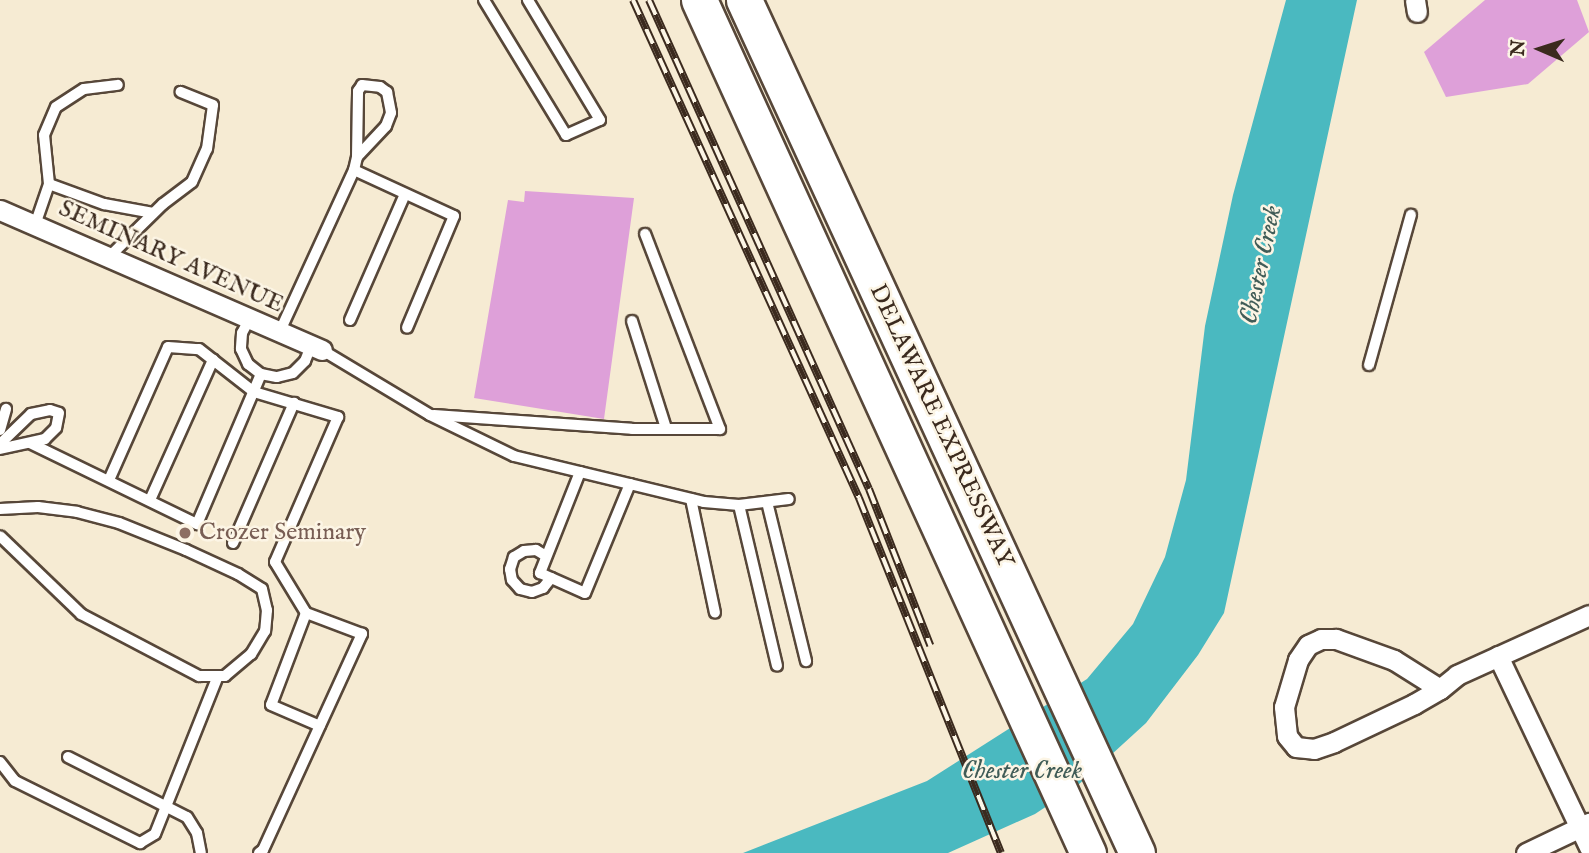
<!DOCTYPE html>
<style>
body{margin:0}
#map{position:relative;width:1589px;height:853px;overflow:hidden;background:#f6ebd3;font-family:"IM FELL English",serif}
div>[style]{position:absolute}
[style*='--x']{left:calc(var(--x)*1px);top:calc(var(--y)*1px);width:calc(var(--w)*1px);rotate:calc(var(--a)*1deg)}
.water>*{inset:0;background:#4ab9c0}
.building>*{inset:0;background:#dea0d9}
.roads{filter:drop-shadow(2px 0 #574739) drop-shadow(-2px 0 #574739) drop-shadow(0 2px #574739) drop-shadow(0 -2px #574739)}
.service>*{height:10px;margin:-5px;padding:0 5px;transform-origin:5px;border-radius:5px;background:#fff}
.minor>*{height:19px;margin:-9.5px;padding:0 9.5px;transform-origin:9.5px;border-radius:9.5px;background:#fff}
.motorway>*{height:35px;margin:-17.5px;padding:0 17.5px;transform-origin:17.5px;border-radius:17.5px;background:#fff}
.rail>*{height:8px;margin-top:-4px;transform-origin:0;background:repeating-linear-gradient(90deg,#fcf5e5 0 16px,#3b2a1e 0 32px);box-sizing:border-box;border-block:2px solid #3b2a1e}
.dots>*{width:19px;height:19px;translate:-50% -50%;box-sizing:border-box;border:4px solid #fcf5e5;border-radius:50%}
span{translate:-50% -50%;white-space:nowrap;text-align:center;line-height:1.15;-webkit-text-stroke:5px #fcf5e5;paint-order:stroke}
.street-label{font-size:24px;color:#3b2a1e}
.education-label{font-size:24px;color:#785e54}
.left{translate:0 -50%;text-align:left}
.water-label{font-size:26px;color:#405c57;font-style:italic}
.north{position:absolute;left:1505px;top:14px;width:70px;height:70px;-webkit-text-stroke:5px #fcf5e5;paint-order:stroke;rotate:273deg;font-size:19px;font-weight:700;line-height:28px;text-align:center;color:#3b2a1e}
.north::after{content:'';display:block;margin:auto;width:24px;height:32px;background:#3b2a1e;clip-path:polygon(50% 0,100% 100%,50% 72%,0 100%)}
</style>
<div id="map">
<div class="water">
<i style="clip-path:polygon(1286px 0,1357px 0,1224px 613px,1198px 655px,1146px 723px,1077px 786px,1035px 814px,948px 853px,743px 853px,927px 781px,1087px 679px,1133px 624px,1165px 557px,1186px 480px,1205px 326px,1233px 195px)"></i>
</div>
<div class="building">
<i style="clip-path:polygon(1485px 0,1577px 0,1589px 32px,1528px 84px,1446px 97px,1424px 52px)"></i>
<i style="clip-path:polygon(525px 191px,634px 198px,604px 419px,474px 398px,508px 200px,524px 202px)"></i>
</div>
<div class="roads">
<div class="service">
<i style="--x:484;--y:0;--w:158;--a:58.7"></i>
<i style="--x:566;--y:135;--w:37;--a:-24"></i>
<i style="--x:600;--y:120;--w:140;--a:-121"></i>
<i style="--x:354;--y:170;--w:13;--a:-77"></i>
<i style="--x:357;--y:157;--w:66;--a:-89.1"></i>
<i style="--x:358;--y:91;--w:7;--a:-56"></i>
<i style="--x:362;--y:85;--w:18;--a:6"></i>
<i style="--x:380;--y:87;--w:9;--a:36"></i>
<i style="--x:387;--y:92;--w:21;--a:79"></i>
<i style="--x:391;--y:113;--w:14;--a:111"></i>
<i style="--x:386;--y:126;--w:42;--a:133.1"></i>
<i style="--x:49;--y:184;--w:59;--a:20"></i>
<i style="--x:104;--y:204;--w:50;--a:10.4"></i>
<i style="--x:35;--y:225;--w:43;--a:-71.1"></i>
<i style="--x:49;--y:184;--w:49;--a:-95.8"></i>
<i style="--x:44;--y:135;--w:30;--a:-67"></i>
<i style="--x:56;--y:107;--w:33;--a:-33"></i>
<i style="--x:84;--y:89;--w:34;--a:-7"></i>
<i style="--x:110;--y:256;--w:74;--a:-44.5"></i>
<i style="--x:163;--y:204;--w:36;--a:-37"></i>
<i style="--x:192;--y:182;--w:36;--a:-66"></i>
<i style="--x:207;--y:149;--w:44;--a:-82.2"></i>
<i style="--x:213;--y:105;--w:35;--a:-158"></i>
<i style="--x:250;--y:318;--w:17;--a:118"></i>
<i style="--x:242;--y:333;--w:16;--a:94"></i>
<i style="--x:241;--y:349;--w:17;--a:65"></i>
<i style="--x:248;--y:364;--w:16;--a:38"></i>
<i style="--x:261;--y:374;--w:16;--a:11"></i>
<i style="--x:277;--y:377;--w:16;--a:-14"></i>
<i style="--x:293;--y:373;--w:17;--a:-45"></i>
<i style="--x:305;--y:361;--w:16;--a:-68"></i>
<i style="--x:350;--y:320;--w:137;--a:-66.4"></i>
<i style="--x:632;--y:321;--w:112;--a:72.4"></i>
<i style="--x:280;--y:331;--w:177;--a:-65.3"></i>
<i style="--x:354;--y:170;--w:110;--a:24.7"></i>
<i style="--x:454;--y:216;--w:121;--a:112.8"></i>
<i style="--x:322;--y:350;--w:126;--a:31"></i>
<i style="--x:430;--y:415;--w:93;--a:26"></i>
<i style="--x:514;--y:456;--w:195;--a:13.6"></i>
<i style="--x:704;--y:502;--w:35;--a:5"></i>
<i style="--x:739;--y:505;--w:50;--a:-6.8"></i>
<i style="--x:1369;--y:365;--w:156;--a:-74.4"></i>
<i style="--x:434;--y:415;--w:198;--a:4"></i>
<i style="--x:632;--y:429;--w:88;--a:0"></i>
<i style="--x:720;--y:429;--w:209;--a:-111"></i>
<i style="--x:0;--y:430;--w:22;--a:-74"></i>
<i style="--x:30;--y:443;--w:186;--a:25.9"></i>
<i style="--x:197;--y:524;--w:163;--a:-66.9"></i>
<i style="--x:0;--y:444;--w:43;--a:-44.1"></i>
<i style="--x:31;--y:414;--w:19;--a:-12"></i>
<i style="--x:50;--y:410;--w:9;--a:18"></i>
<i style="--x:59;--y:413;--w:15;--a:101"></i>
<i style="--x:56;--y:428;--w:16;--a:135"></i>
<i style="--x:45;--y:439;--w:46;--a:167.5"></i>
<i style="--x:580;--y:472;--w:109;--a:111.6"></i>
<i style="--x:540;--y:573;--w:49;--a:24"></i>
<i style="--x:585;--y:593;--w:118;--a:-67.6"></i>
<i style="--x:109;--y:480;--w:145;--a:-66.1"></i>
<i style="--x:168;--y:347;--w:31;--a:4"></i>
<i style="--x:199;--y:349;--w:70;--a:38"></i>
<i style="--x:254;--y:392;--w:88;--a:16.6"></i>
<i style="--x:338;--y:417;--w:158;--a:113.5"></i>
<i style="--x:275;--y:562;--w:60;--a:58.7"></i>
<i style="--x:691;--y:499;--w:116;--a:78.1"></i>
<i style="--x:150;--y:500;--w:154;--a:-65.8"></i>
<i style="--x:767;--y:502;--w:164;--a:76.2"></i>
<i style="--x:739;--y:505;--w:165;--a:76.7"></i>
<i style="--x:0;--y:509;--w:38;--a:-3"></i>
<i style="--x:38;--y:507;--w:39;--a:7"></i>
<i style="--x:77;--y:512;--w:43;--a:14.7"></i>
<i style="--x:119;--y:523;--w:72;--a:21.9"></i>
<i style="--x:186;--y:550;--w:57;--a:24.8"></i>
<i style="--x:238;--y:574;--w:28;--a:32"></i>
<i style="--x:262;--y:589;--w:22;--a:77"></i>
<i style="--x:267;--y:610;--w:21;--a:95"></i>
<i style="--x:265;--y:631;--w:27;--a:121"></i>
<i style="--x:251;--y:654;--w:34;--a:140"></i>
<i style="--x:225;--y:676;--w:26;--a:180"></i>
<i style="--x:199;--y:676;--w:133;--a:-152.3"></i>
<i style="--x:81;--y:614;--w:112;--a:-136.1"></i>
<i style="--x:233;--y:543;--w:153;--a:-66.5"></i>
<i style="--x:546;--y:556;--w:12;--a:-149"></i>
<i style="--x:536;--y:550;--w:12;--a:175"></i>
<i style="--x:524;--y:551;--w:12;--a:149"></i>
<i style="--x:514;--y:557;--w:13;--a:108"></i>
<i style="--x:510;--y:569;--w:11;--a:80"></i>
<i style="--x:512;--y:580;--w:12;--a:48"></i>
<i style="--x:520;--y:589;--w:12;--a:14"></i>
<i style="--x:532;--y:592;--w:12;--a:-20"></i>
<i style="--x:543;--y:588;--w:13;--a:-51"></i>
<i style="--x:68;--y:757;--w:133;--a:26.8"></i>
<i style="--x:187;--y:817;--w:19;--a:58"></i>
<i style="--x:197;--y:833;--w:20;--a:79"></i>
<i style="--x:0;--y:762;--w:24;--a:52"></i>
<i style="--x:15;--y:781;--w:140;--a:26.4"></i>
<i style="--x:140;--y:843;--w:17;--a:-31"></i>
<i style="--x:155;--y:834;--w:170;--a:-68.3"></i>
<i style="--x:259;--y:853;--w:5;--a:-37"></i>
<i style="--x:263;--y:850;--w:238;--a:-65.4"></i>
<i style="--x:362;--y:634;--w:60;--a:-159.4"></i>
<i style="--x:306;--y:613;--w:98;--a:110.8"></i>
<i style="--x:271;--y:705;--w:53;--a:23.2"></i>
</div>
<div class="minor">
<i style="--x:1415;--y:0;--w:12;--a:81"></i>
<i style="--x:0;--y:210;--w:351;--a:23.5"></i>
<i style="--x:1498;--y:656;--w:212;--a:64.5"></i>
<i style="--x:1440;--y:689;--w:54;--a:-147.8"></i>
<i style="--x:1394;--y:660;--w:62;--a:-160.1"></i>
<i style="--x:1336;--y:639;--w:15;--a:180"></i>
<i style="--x:1321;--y:639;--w:14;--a:155"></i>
<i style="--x:1308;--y:645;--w:18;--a:124"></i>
<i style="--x:1298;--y:660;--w:49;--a:106.6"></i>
<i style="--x:1284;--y:707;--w:29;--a:84"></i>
<i style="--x:1287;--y:736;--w:14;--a:51"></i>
<i style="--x:1296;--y:747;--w:18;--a:6"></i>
<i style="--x:1314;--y:749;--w:21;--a:-19"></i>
<i style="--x:1334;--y:742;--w:89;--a:-25.4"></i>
<i style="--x:1414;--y:704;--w:30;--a:-30"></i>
<i style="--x:1440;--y:689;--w:22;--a:-39"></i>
<i style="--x:1457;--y:675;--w:145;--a:-24.4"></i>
<i style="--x:1526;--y:853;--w:70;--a:-25.5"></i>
</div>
<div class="motorway">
<i style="--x:699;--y:0;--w:938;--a:65.49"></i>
<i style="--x:744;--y:0;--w:939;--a:65.26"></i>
</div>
</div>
<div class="rail">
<i style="--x:633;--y:0;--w:547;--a:65.59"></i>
<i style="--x:859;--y:498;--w:382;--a:68.2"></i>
<i style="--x:649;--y:0;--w:536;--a:65.78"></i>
<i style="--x:869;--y:489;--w:168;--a:68.6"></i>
</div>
<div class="dots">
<i style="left:185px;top:533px;background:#8d6e63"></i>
</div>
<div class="street-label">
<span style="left:171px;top:257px;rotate:24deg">SEMINARY AVENUE</span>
<span style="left:941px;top:426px;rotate:65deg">DELAWARE EXPRESSWAY</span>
</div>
<div class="education-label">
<span class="left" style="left:199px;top:533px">Crozer Seminary</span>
</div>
<div class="water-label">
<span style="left:1261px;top:265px;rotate:-78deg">Chester Creek</span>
<span style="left:1022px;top:771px">Chester Creek</span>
</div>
<div class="north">N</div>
</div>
